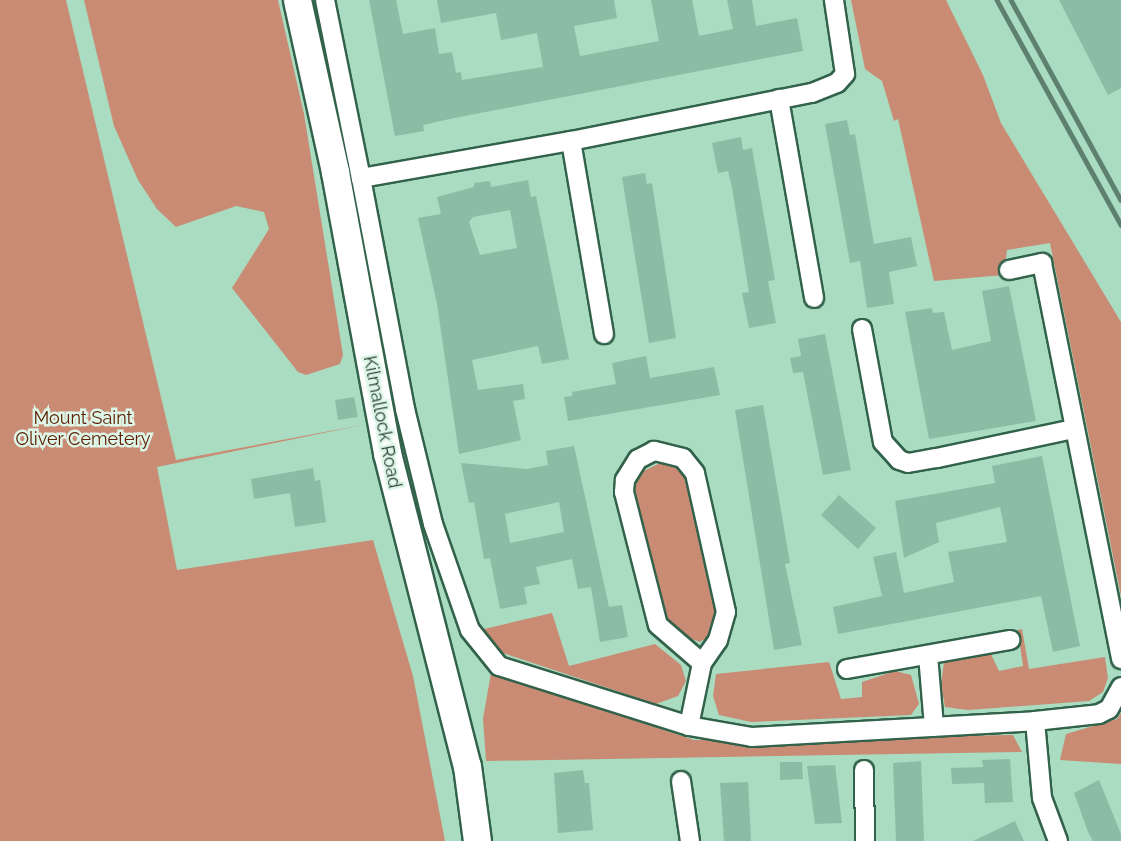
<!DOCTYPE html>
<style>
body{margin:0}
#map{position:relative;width:1121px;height:841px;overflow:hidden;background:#a9dcc1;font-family:Raleway,sans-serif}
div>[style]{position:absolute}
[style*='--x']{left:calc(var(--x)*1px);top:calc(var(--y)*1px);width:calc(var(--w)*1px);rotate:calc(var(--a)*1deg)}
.green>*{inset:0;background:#c98b73}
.building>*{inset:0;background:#8cbda4}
.roads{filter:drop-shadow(2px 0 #33624b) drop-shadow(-2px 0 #33624b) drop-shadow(0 2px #33624b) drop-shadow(0 -2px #33624b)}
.minor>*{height:18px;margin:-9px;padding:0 9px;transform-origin:9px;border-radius:9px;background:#fff}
.secondary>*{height:27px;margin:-13.5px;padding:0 13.5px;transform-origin:13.5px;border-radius:13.5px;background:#fff}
.rail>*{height:4.5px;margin:-2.25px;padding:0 2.25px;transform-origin:2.25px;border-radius:2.25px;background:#5e806e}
span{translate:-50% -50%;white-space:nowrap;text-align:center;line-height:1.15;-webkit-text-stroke:5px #ddf6e8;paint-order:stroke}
.park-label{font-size:18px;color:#5c1d00}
.street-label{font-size:18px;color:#293e33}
</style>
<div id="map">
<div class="green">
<i style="clip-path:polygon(0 0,66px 0,176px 460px,367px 424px,157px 467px,177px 570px,373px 540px,413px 676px,445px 841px,0 841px)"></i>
<i style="clip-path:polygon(84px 0,278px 0,304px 114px,343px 355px,340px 364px,306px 375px,298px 372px,232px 288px,269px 229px,264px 212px,236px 206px,176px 227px,157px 209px,138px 180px,114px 126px)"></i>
<i style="clip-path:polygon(851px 0,946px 0,983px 75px,1001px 123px,1121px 322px,1121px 596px,1050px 243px,1007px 250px,1004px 275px,934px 281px,898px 119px,894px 121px,882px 81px,865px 69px)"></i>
<i style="clip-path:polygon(666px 460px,685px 473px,718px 617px,710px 635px,700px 642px,677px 634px,663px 620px,636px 495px,634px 481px,638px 474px)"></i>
<i style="clip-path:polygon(552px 613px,569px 666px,655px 644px,681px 665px,686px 681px,678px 696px,656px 704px,500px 652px,484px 629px)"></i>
<i style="clip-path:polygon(1022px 629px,1029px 669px,1105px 657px,1108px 678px,1103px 692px,1089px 701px,968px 710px,945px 707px,941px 684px,944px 662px,990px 652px,999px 671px,1023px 666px,1018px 630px)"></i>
<i style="clip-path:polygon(829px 662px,841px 699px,862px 697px,862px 682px,895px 671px,911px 675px,919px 704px,911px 715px,751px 722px,719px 715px,713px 696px,716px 674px)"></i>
<i style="clip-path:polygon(491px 673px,694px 740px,1013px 735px,1022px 752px,486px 761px,483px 719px)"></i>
<i style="clip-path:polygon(1121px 713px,1121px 764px,1060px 760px,1066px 734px,1117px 719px)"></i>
</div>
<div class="building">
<i style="clip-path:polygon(369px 0,396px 0,403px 34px,435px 28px,439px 54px,452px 52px,456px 73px,461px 72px,462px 80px,543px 67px,537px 33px,501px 40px,496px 13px,441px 23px,437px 0,614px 0,617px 18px,574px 26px,580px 56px,659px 41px,651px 0,692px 0,699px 36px,733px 29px,727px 0,752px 0,756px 26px,797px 18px,803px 51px,454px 118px,423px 125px,424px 131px,395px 136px)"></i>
<i style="clip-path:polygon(1059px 0,1121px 0,1121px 88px,1108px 95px)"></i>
<i style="clip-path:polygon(847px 120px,850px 135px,855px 134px,874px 244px,911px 237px,917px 266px,889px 272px,894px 304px,867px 308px,860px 261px,850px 263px,825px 124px)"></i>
<i style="clip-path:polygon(741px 137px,743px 150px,752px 148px,775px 280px,768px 281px,776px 323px,749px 328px,742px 293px,749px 292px,732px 188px,728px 171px,718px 173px,712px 143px)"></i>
<i style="clip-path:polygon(645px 173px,647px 184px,652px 183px,676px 338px,649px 343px,622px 177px)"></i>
<i style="clip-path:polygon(evenodd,528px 180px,531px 197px,536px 196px,569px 359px,542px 364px,538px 346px,472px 360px,478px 390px,523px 384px,525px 399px,513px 401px,521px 440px,459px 454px,437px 304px,418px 218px,441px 214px,437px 197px,474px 187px,474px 183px,490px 181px,491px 187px,528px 180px,510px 210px,517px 248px,480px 255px,469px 222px,473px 217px,510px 210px)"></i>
<i style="clip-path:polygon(1009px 286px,1036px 421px,929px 439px,905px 312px,932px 308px,933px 313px,944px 312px,952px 350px,991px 341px,982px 291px)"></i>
<i style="clip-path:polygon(825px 334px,851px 470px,823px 475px,803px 372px,793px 373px,790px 358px,801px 356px,798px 339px)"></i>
<i style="clip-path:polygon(646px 356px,650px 378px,714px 367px,720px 395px,568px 421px,564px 397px,572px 396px,572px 392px,616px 384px,612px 363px)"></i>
<i style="clip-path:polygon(354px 397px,358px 417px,338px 420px,335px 400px)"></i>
<i style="clip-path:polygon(763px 405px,790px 563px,785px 564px,802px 645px,774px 650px,735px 410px)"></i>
<i style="clip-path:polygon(evenodd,574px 446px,609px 607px,622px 605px,628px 637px,600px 642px,591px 587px,578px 589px,572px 559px,536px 567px,540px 584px,524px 587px,527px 604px,500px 609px,490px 558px,484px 559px,474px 502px,469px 503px,461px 463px,527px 469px,548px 465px,546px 451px,574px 446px,559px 502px,564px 532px,510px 543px,505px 514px,559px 502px)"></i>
<i style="clip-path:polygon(1042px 456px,1080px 646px,1053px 652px,1041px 596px,838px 634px,833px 607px,882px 596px,873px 557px,896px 552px,904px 593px,954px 582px,948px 552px,1007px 542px,1000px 507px,936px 523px,939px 542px,904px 558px,895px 501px,995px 483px,992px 466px)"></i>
<i style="clip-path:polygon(313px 468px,315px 481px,320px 480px,326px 522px,295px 527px,290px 493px,254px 499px,251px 479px)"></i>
<i style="clip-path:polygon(839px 495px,876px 528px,858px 549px,821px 515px)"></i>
<i style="clip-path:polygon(1010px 759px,1013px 802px,985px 803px,984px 783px,952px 784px,951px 768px,983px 767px,982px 760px)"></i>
<i style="clip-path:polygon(921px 761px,924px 841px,896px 841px,893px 763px)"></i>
<i style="clip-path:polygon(780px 762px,802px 762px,803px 779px,780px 780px)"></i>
<i style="clip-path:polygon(835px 765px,842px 823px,815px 824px,807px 766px)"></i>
<i style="clip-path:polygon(583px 770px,585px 783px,589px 783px,593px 830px,558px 833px,554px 773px)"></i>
<i style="clip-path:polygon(1099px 780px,1121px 834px,1121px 841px,1093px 841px,1088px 832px,1074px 793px)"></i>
<i style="clip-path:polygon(748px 782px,751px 841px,724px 841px,720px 783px)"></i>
<i style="clip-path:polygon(1015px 821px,1024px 841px,973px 841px)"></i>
</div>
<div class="roads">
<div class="minor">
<i style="--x:325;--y:0;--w:182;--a:78.6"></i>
<i style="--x:361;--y:178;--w:213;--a:-10"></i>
<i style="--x:571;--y:141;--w:246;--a:-11.3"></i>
<i style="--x:812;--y:93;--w:27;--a:-22"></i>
<i style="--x:837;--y:83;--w:12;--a:-48"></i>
<i style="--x:845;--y:74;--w:75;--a:-98.5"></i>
<i style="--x:779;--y:99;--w:202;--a:80"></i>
<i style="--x:571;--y:141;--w:196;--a:80.3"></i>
<i style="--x:361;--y:178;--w:235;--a:79.2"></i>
<i style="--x:405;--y:409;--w:118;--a:76.3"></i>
<i style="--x:433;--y:524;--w:112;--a:70.8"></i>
<i style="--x:470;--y:630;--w:46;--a:51.1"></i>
<i style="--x:499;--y:666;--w:199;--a:17.5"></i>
<i style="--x:689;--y:726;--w:64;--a:9.9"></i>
<i style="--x:752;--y:737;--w:283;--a:-3.2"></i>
<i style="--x:1035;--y:721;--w:64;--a:-6.2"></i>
<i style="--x:1099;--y:714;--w:11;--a:-27"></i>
<i style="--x:1109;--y:709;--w:25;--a:-61"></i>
<i style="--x:1009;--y:270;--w:34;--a:-12"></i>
<i style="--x:1042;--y:263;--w:404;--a:78.7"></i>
<i style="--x:862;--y:329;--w:115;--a:79.5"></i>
<i style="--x:883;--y:442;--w:24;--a:48"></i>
<i style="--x:899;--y:460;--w:9;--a:18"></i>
<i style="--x:908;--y:463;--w:29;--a:-10"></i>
<i style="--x:937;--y:458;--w:139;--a:-12"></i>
<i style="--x:928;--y:655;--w:72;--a:85.2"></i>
<i style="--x:847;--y:669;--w:166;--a:-10.1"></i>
<i style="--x:1035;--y:721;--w:77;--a:84.8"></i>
<i style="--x:1042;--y:798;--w:46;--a:69.6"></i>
<i style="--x:689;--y:726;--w:64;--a:-78.3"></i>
<i style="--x:702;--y:663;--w:28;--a:-55"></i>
<i style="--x:718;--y:640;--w:29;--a:-74"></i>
<i style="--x:726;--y:612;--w:142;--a:-102.6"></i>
<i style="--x:695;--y:473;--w:19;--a:-129"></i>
<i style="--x:683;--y:458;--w:30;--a:-166"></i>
<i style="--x:654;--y:451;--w:18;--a:153"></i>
<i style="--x:638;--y:459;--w:25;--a:122"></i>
<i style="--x:625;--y:480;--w:12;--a:95"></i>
<i style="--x:624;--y:492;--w:137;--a:75.7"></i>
<i style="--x:658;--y:625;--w:58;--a:40.8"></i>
<i style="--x:864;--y:770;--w:71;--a:89.2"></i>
<i style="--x:681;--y:781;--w:61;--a:81.5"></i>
</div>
<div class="secondary">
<i style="--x:297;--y:0;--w:176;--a:77.5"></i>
<i style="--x:335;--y:172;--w:286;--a:79.5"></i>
<i style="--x:387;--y:453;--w:323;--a:75.7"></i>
<i style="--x:467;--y:766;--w:76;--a:82.4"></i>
</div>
</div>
<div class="rail">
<i style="--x:997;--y:0;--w:257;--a:61.1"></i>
<i style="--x:1011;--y:0;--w:228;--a:61.2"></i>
</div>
<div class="park-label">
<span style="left:83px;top:429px">Mount Saint<br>Oliver Cemetery</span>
</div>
<div class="street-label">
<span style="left:382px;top:422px;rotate:79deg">Kilmallock Road</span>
</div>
</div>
